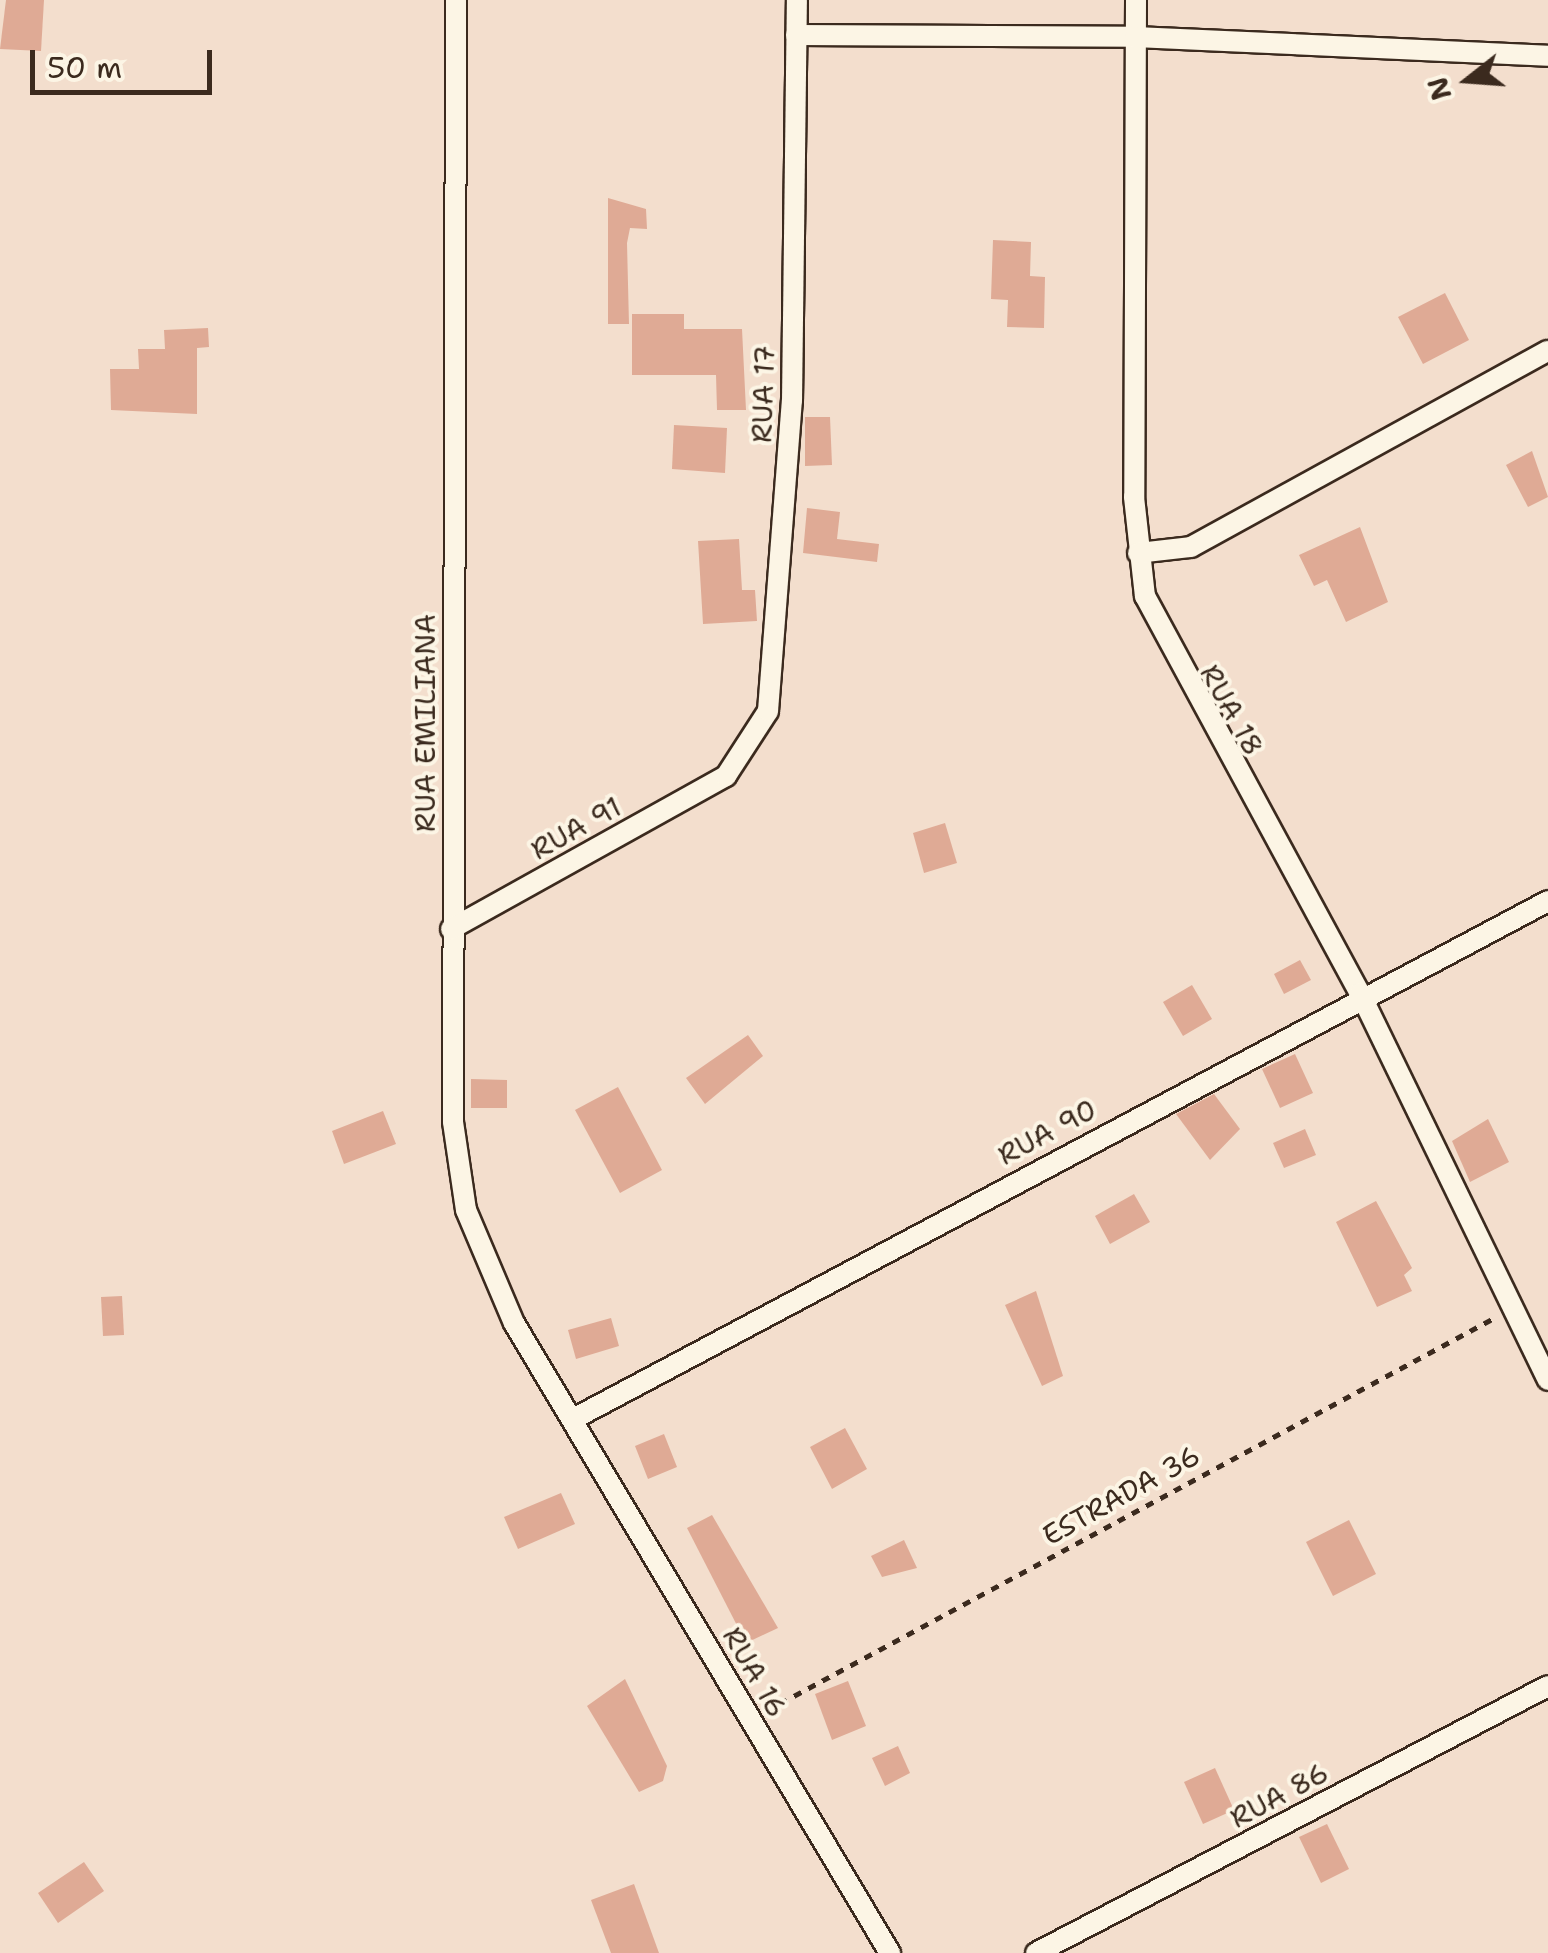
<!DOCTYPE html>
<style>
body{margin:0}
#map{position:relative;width:1548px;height:1953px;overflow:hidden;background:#f3decd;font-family:"Shantell Sans",sans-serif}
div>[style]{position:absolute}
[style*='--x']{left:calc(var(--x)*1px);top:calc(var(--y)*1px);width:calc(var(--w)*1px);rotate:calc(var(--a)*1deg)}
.building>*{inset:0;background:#dfaa95}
.path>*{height:5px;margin-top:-2.5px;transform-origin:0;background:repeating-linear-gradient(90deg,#3b2a1e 0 8px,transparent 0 16px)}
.roads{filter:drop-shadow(2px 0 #3b2a1e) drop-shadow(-2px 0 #3b2a1e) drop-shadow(0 2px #3b2a1e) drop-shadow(0 -2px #3b2a1e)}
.street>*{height:20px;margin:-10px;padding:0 10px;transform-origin:10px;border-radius:10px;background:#fcf5e5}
span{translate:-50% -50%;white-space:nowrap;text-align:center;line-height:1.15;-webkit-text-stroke:8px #fcf5e5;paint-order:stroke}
.street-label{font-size:28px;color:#3b2a1e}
.north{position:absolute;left:1418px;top:30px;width:100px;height:100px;-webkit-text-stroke:8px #fcf5e5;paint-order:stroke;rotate:253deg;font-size:28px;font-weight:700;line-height:40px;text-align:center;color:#3b2a1e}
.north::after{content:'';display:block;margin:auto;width:35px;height:45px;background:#3b2a1e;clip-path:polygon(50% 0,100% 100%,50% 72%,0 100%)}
.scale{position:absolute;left:30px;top:50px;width:182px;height:45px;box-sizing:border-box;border:5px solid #3b2a1e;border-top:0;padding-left:12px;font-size:30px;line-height:35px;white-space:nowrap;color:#3b2a1e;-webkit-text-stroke:8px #fcf5e5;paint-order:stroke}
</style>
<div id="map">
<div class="building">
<i style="clip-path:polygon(6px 0,44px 0,41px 51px,0 49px)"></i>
<i style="clip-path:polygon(608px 198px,646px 209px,647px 229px,630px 228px,627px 243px,629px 324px,608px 324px)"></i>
<i style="clip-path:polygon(993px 240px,1031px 242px,1030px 276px,1045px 277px,1044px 328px,1007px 327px,1008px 300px,991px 299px)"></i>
<i style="clip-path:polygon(1445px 293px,1469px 340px,1423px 364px,1398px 317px)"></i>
<i style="clip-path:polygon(632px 314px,684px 314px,684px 329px,742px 329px,746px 410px,717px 410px,716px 375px,632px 375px)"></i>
<i style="clip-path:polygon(208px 328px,209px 347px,197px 348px,197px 414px,111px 410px,110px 369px,139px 369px,138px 349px,165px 349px,164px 330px)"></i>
<i style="clip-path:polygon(805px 417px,830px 417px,832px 465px,805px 466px)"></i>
<i style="clip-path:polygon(674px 425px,727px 428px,725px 473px,672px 469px)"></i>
<i style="clip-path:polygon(1532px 451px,1548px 497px,1528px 507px,1506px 465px)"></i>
<i style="clip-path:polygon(807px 508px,840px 512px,837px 539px,879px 544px,877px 562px,803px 553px)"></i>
<i style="clip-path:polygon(1360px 527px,1388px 602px,1346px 622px,1327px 580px,1314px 586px,1299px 555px)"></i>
<i style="clip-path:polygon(739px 539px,742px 590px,755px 590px,757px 621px,703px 624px,698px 541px)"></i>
<i style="clip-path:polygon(945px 823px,957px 863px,924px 873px,913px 833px)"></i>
<i style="clip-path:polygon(1300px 960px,1311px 980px,1284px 994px,1274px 974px)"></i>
<i style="clip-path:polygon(1192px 985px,1212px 1019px,1183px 1036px,1163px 1002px)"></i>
<i style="clip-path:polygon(748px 1035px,763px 1056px,705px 1104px,686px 1078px)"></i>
<i style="clip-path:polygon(1295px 1054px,1313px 1093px,1280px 1108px,1262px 1069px)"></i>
<i style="clip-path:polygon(471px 1079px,507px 1080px,507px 1108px,471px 1108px)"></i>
<i style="clip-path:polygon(618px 1087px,662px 1170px,620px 1193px,575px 1110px)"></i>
<i style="clip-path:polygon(1214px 1094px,1240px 1129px,1210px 1160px,1176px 1114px)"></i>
<i style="clip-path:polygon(383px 1111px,396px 1144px,344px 1164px,332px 1131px)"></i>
<i style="clip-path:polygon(1488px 1119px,1509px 1162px,1470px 1182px,1452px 1141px)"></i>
<i style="clip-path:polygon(1305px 1129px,1316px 1155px,1284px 1168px,1273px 1143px)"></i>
<i style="clip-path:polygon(1134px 1194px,1150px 1222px,1110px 1244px,1095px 1216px)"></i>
<i style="clip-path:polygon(1376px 1201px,1412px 1268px,1404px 1275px,1412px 1291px,1377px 1307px,1336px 1222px)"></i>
<i style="clip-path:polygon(1036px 1291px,1063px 1376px,1042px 1386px,1005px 1305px)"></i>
<i style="clip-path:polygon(122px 1296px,124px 1335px,103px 1336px,101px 1297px)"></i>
<i style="clip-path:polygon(611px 1318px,619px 1346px,576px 1359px,568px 1330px)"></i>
<i style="clip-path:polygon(845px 1428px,867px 1469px,832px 1489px,810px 1447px)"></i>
<i style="clip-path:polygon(664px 1434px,677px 1467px,648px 1479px,635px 1446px)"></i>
<i style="clip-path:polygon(561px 1493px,575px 1524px,518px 1549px,504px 1517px)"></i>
<i style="clip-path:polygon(712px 1515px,778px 1628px,746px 1643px,687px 1528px)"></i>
<i style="clip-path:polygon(1349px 1520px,1376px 1574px,1333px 1596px,1306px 1542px)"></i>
<i style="clip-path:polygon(904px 1540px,917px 1568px,882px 1577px,871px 1556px)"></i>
<i style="clip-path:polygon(625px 1679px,667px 1766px,663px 1781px,639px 1792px,587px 1706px)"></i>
<i style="clip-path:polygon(848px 1681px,866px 1726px,832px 1740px,815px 1694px)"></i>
<i style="clip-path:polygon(898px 1746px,910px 1773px,885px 1786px,872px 1758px)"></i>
<i style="clip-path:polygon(1215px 1768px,1234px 1810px,1203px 1824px,1184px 1782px)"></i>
<i style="clip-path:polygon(1327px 1824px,1349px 1869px,1321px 1883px,1299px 1837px)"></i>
<i style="clip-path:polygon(84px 1862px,104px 1891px,58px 1923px,38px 1893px)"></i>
<i style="clip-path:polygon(634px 1884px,659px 1953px,611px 1953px,591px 1900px)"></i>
</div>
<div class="path">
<i style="--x:766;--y:1711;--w:830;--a:-28.36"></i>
</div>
<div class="roads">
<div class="street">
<i style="--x:456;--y:0;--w:1122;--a:90.15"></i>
<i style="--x:453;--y:1122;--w:89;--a:81.6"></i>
<i style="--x:466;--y:1210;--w:123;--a:67"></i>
<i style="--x:514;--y:1323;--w:734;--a:59.17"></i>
<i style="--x:1136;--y:0;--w:497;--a:90.2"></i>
<i style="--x:1134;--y:497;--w:100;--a:83.7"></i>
<i style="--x:1145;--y:596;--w:451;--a:61.6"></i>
<i style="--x:1360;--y:993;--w:430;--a:64.1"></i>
<i style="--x:796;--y:35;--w:339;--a:0.3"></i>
<i style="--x:1135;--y:37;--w:413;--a:2.6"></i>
<i style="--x:1138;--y:553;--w:53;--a:-6.5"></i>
<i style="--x:1191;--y:547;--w:407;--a:-28.8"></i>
<i style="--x:451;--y:929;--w:315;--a:-29.1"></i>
<i style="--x:726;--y:776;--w:77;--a:-57.1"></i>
<i style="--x:768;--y:711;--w:311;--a:-85.6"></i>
<i style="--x:792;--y:401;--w:401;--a:-89.3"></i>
<i style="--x:575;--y:1418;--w:1102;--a:-27.98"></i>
<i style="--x:1036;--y:1953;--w:577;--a:-27.54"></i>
</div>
</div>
<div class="street-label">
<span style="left:763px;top:394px;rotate:-88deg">RUA 17</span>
<span style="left:1232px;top:710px;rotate:61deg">RUA 18</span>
<span style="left:425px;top:723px;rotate:-90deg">RUA EMILIANA</span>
<span style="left:576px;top:828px;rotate:-29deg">RUA 91</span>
<span style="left:1047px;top:1132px;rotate:-28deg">RUA 90</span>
<span style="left:1121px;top:1495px;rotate:-29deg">ESTRADA 36</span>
<span style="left:755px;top:1672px;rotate:60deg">RUA 16</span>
<span style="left:1279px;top:1795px;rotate:-28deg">RUA 86</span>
</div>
<div class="north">N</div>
<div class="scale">50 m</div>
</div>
